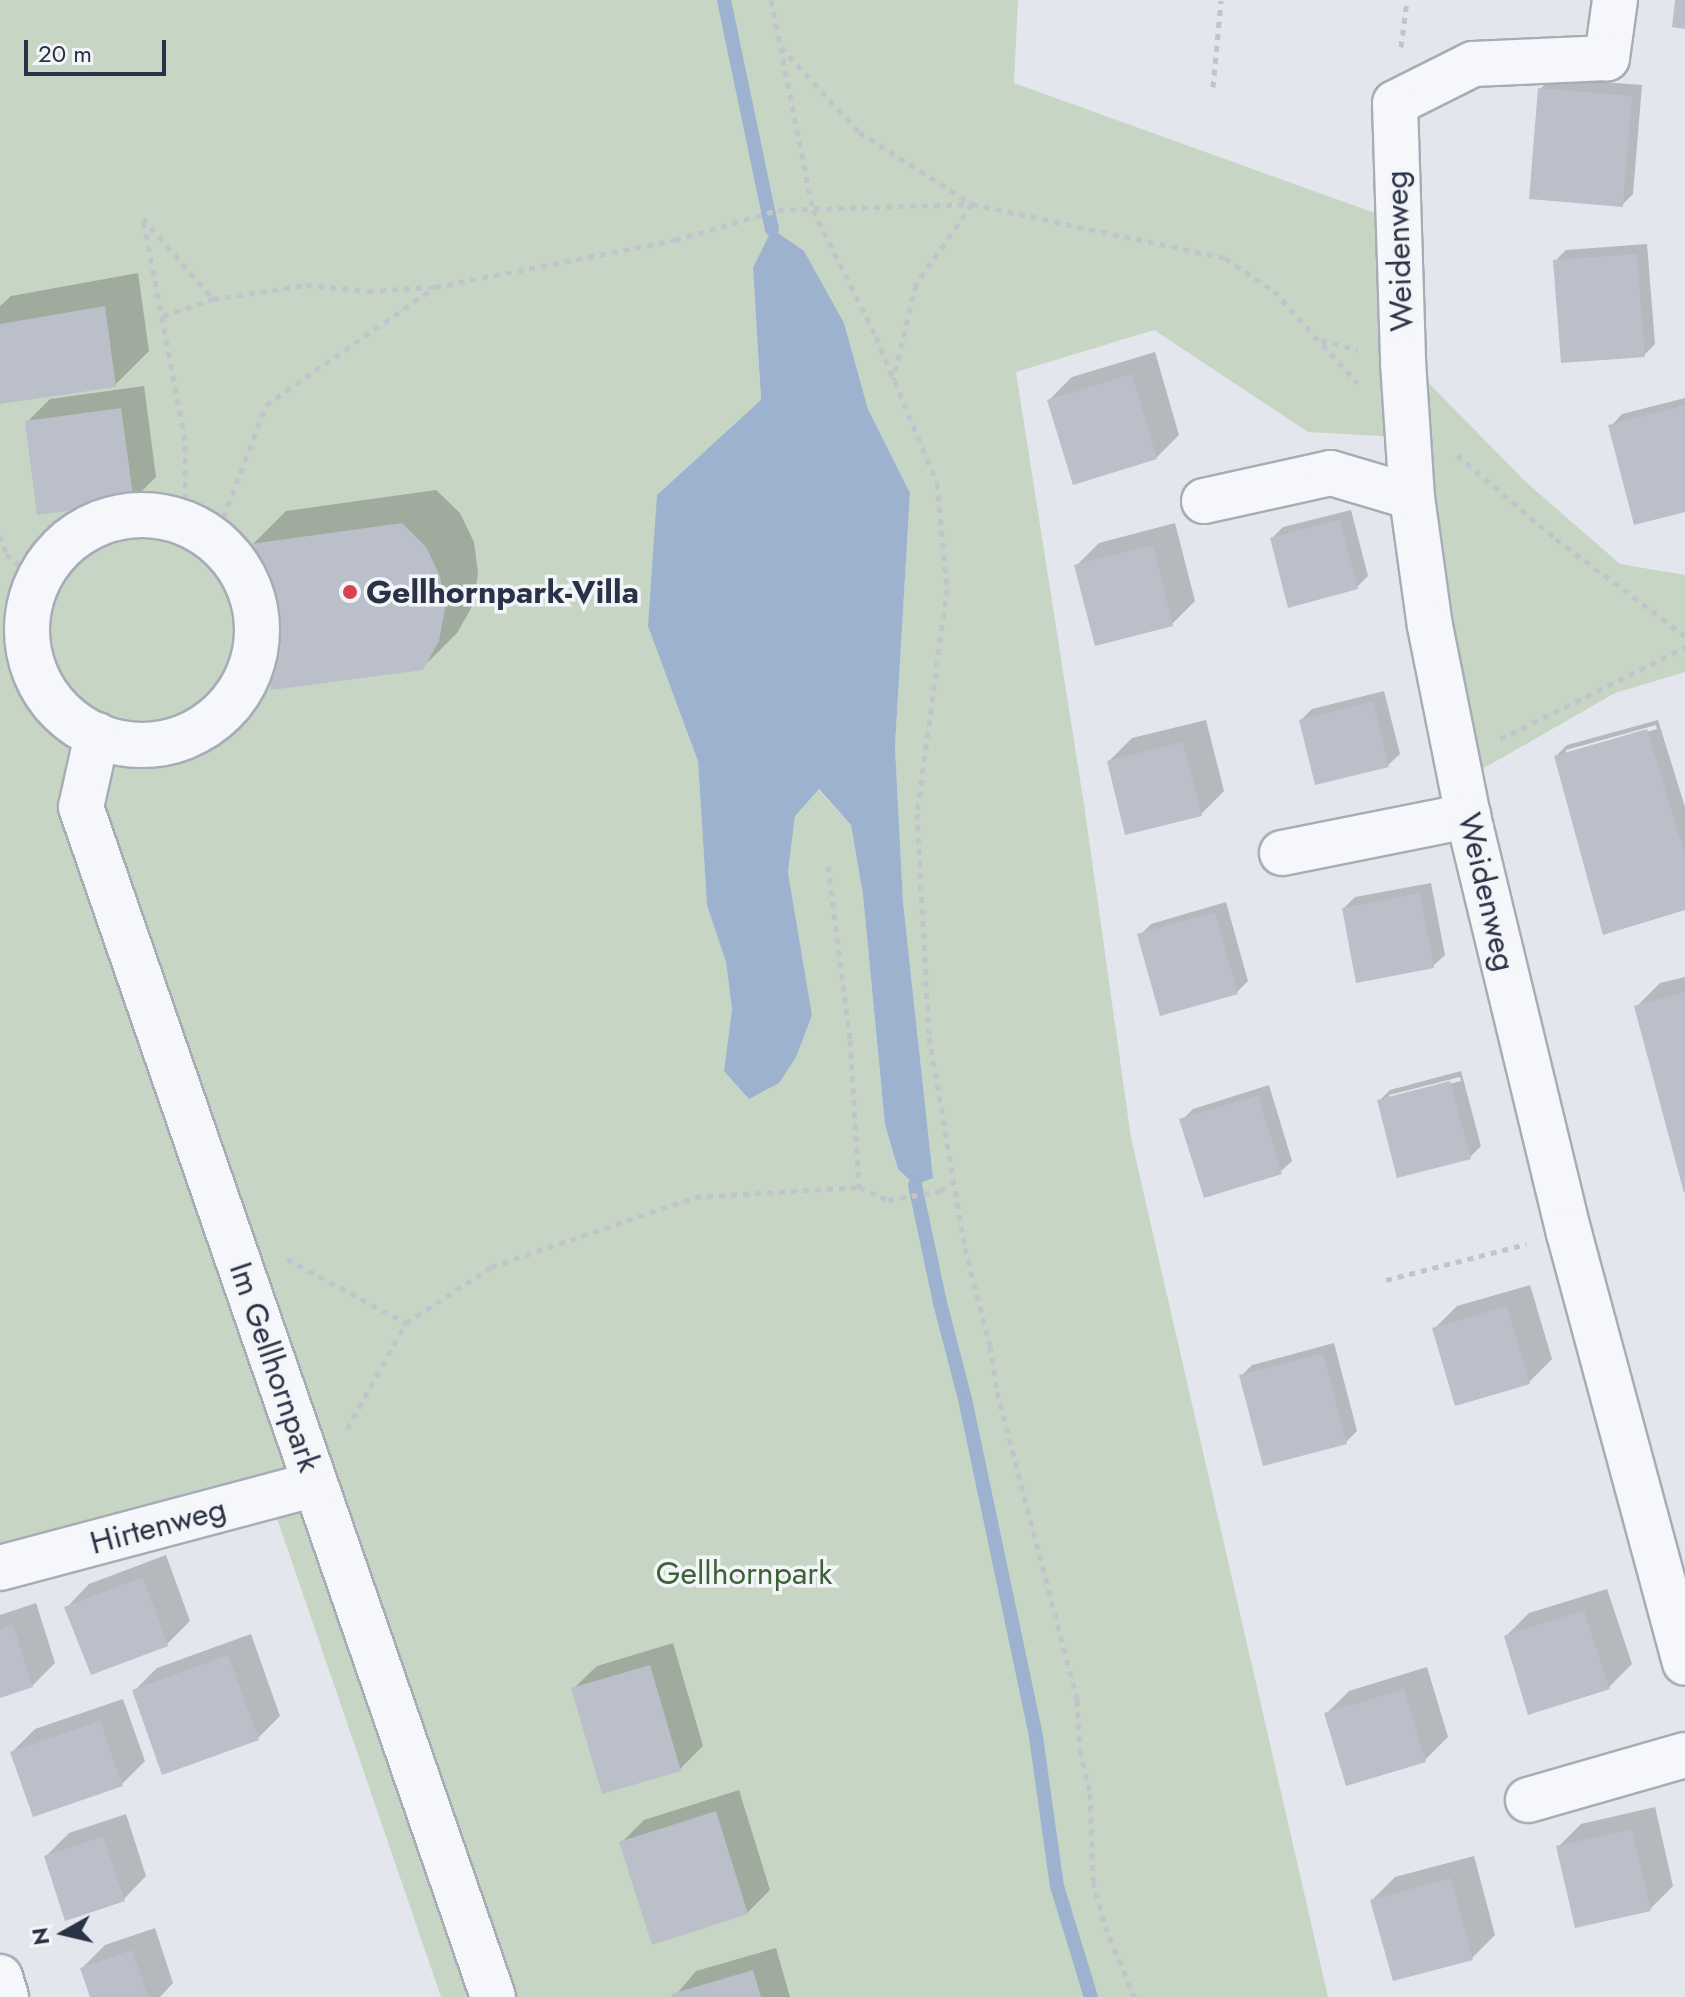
<!DOCTYPE html>
<style>
body{margin:0}
#map{position:relative;width:1685px;height:1997px;overflow:hidden;background:#e3e6ec;font-family:Jost,sans-serif}
div>[style]{position:absolute}
[style*='--x']{left:calc(var(--x)*1px);top:calc(var(--y)*1px);width:calc(var(--w)*1px);rotate:calc(var(--a)*1deg)}
.green>*{inset:0;background:#c7d6c4}
.water>*{inset:0;background:#9cb2ce}
.shadow>*{inset:0;background:#0003}
.stream>*{height:14px;margin:-7px;padding:0 7px;transform-origin:7px;border-radius:7px;background:#9cb2ce}
.building>*{inset:0;background:#babfca}
.path>*{height:5px;margin-top:-2.5px;transform-origin:0;background:repeating-linear-gradient(90deg,#c1c4cb 0 6px,transparent 0 12px)}
.roads{filter:drop-shadow(2px 0 #a7acb7) drop-shadow(-2px 0 #a7acb7) drop-shadow(0 2px #a7acb7) drop-shadow(0 -2px #a7acb7)}
.minor>*{height:44px;margin:-22px;padding:0 22px;transform-origin:22px;border-radius:22px;background:#f6f7fa}
.minor>.ring{margin:-22px;padding:0;box-sizing:content-box;background:none;border:44px solid #f6f7fa;border-radius:50%}
.dots>*{width:22px;height:22px;translate:-50% -50%;box-sizing:border-box;border:4px solid #f3f5f9;border-radius:50%}
span{translate:-50% -50%;white-space:nowrap;text-align:center;line-height:1.15;-webkit-text-stroke:7px #f3f5f9;paint-order:stroke}
.street-label{font-size:32px;color:#293246}
.poi-label{font-size:32px;color:#293246;font-weight:700}
.left{translate:0 -50%;text-align:left}
.park-label{font-size:32px;color:#3c6236}
.north{position:absolute;left:24px;top:1893px;width:80px;height:80px;-webkit-text-stroke:6px #f3f5f9;paint-order:stroke;rotate:262deg;font-size:22px;font-weight:700;line-height:32px;text-align:center;color:#293246}
.north::after{content:'';display:block;margin:auto;width:28px;height:36px;background:#293246;clip-path:polygon(50% 0,100% 100%,50% 72%,0 100%)}
.scale{position:absolute;left:24px;top:40px;width:142px;height:36px;box-sizing:border-box;border:4px solid #293246;border-top:0;padding-left:10px;font-size:24px;line-height:28px;white-space:nowrap;color:#293246;-webkit-text-stroke:6px #f3f5f9;paint-order:stroke}
</style>
<div id="map">
<div class="green">
<i style="clip-path:polygon(evenodd,0 0,1018px 0,1014px 83px,1386px 217px,1393px 347px,1527px 483px,1620px 564px,1685px 575px,1685px 672px,1615px 693px,1451px 787px,1397px 437px,1308px 432px,1154px 330px,1016px 372px,1085px 811px,1131px 1138px,1328px 1997px,441px 1997px,269px 1495px,0 1567px,0 0,753px 268px,844px 323px,868px 409px,910px 493px,895px 746px,903px 902px,933px 1178px,898px 1169px,885px 1125px,863px 895px,851px 825px,818px 789px,795px 816px,788px 872px,812px 1015px,724px 1071px,732px 1009px,726px 962px,707px 905px,698px 761px,657px 495px,761px 401px,753px 268px)"></i>
</div>
<div class="water">
<i style="clip-path:polygon(772px 229px,804px 251px,844px 323px,868px 409px,910px 493px,895px 746px,903px 902px,933px 1178px,915px 1185px,898px 1169px,885px 1125px,863px 895px,851px 825px,819px 789px,795px 816px,788px 872px,812px 1015px,796px 1057px,779px 1083px,749px 1099px,724px 1071px,732px 1009px,726px 962px,707px 905px,698px 761px,648px 626px,657px 495px,761px 400px,753px 268px)"></i>
</div>
<div class="shadow">
<i style="clip-path:polygon(1551px 78px,1642px 85px,1633px 194px,1622px 205px,1540px 89px)"></i>
<i style="clip-path:polygon(1647px 244px,1655px 344px,1644px 355px,1555px 261px,1566px 250px)"></i>
<i style="clip-path:polygon(138px 273px,149px 351px,115px 385px,0 402px,0 306px,11px 296px)"></i>
<i style="clip-path:polygon(1155px 352px,1179px 435px,1156px 458px,1049px 400px,1072px 377px)"></i>
<i style="clip-path:polygon(144px 386px,156px 477px,133px 500px,27px 422px,50px 399px)"></i>
<i style="clip-path:polygon(1685px 398px,1685px 510px,1611px 426px,1622px 414px)"></i>
<i style="clip-path:polygon(436px 490px,460px 513px,474px 542px,478px 573px,473px 605px,457px 633px,422px 668px,252px 545px,286px 511px)"></i>
<i style="clip-path:polygon(1351px 510px,1368px 576px,1357px 587px,1272px 538px,1283px 527px)"></i>
<i style="clip-path:polygon(1175px 523px,1195px 601px,1172px 624px,1076px 566px,1099px 543px)"></i>
<i style="clip-path:polygon(1384px 691px,1400px 754px,1388px 765px,1301px 720px,1312px 709px)"></i>
<i style="clip-path:polygon(1206px 720px,1224px 791px,1201px 814px,1109px 761px,1132px 738px)"></i>
<i style="clip-path:polygon(evenodd,1658px 720px,1685px 807px,1685px 907px,1556px 756px,1567px 745px,1658px 720px,1656px 725px,1657px 729px,1566px 754px,1566px 750px,1656px 725px)"></i>
<i style="clip-path:polygon(1431px 883px,1445px 955px,1433px 966px,1344px 908px,1355px 897px)"></i>
<i style="clip-path:polygon(1226px 902px,1248px 981px,1237px 992px,1140px 935px,1151px 924px)"></i>
<i style="clip-path:polygon(1685px 977px,1685px 1190px,1637px 1006px,1660px 983px)"></i>
<i style="clip-path:polygon(evenodd,1461px 1071px,1481px 1146px,1470px 1157px,1379px 1101px,1390px 1090px,1461px 1071px,1460px 1077px,1461px 1081px,1389px 1099px,1389px 1095px,1460px 1077px)"></i>
<i style="clip-path:polygon(1269px 1085px,1292px 1161px,1280px 1172px,1182px 1120px,1193px 1109px)"></i>
<i style="clip-path:polygon(1530px 1285px,1552px 1359px,1529px 1382px,1434px 1329px,1457px 1306px)"></i>
<i style="clip-path:polygon(1334px 1343px,1357px 1431px,1346px 1442px,1241px 1376px,1252px 1365px)"></i>
<i style="clip-path:polygon(166px 1555px,190px 1621px,167px 1644px,67px 1607px,89px 1584px)"></i>
<i style="clip-path:polygon(1607px 1589px,1632px 1664px,1609px 1687px,1506px 1636px,1529px 1613px)"></i>
<i style="clip-path:polygon(36px 1603px,55px 1663px,32px 1686px,0 1696px,0 1615px)"></i>
<i style="clip-path:polygon(251px 1634px,280px 1716px,257px 1739px,134px 1691px,157px 1668px)"></i>
<i style="clip-path:polygon(673px 1643px,703px 1746px,680px 1769px,574px 1688px,597px 1666px)"></i>
<i style="clip-path:polygon(1427px 1667px,1448px 1737px,1425px 1760px,1326px 1714px,1349px 1691px)"></i>
<i style="clip-path:polygon(123px 1699px,145px 1761px,122px 1784px,12px 1752px,35px 1729px)"></i>
<i style="clip-path:polygon(739px 1790px,770px 1890px,747px 1913px,621px 1843px,644px 1820px)"></i>
<i style="clip-path:polygon(1655px 1807px,1673px 1886px,1650px 1909px,1558px 1847px,1581px 1824px)"></i>
<i style="clip-path:polygon(126px 1814px,146px 1876px,124px 1899px,46px 1856px,69px 1833px)"></i>
<i style="clip-path:polygon(1474px 1856px,1495px 1935px,1472px 1958px,1372px 1900px,1395px 1877px)"></i>
<i style="clip-path:polygon(155px 1928px,173px 1983px,160px 1997px,92px 1997px,82px 1968px,105px 1945px)"></i>
<i style="clip-path:polygon(776px 1948px,790px 1997px,674px 1997px,696px 1971px)"></i>
</div>
<div class="stream">
<i style="--x:724;--y:0;--w:234;--a:78.2"></i>
<i style="--x:915;--y:1185;--w:121;--a:78"></i>
<i style="--x:940;--y:1303;--w:99;--a:75.4"></i>
<i style="--x:965;--y:1399;--w:345;--a:78.1"></i>
<i style="--x:1036;--y:1737;--w:150;--a:82"></i>
<i style="--x:1057;--y:1886;--w:116;--a:73"></i>
</div>
<div class="building">
<i style="clip-path:polygon(1675px 0,1685px 0,1685px 29px,1672px 27px)"></i>
<i style="clip-path:polygon(1538px 88px,1632px 96px,1623px 207px,1529px 199px)"></i>
<i style="clip-path:polygon(1637px 254px,1645px 357px,1561px 363px,1553px 260px)"></i>
<i style="clip-path:polygon(105px 306px,116px 387px,0 404px,0 324px)"></i>
<i style="clip-path:polygon(1132px 374px,1157px 459px,1073px 485px,1047px 400px)"></i>
<i style="clip-path:polygon(1685px 405px,1685px 512px,1634px 525px,1608px 425px)"></i>
<i style="clip-path:polygon(121px 408px,134px 502px,37px 515px,25px 421px)"></i>
<i style="clip-path:polygon(1340px 519px,1358px 589px,1288px 608px,1270px 538px)"></i>
<i style="clip-path:polygon(402px 523px,426px 547px,440px 576px,445px 609px,439px 641px,423px 670px,271px 690px,250px 544px)"></i>
<i style="clip-path:polygon(1153px 545px,1173px 626px,1095px 646px,1074px 565px)"></i>
<i style="clip-path:polygon(1373px 701px,1389px 767px,1315px 785px,1299px 720px)"></i>
<i style="clip-path:polygon(1647px 729px,1685px 856px,1685px 910px,1603px 935px,1554px 756px)"></i>
<i style="clip-path:polygon(1183px 742px,1202px 816px,1125px 835px,1107px 761px)"></i>
<i style="clip-path:polygon(1420px 893px,1434px 968px,1356px 983px,1342px 908px)"></i>
<i style="clip-path:polygon(1215px 912px,1238px 994px,1160px 1016px,1137px 934px)"></i>
<i style="clip-path:polygon(1685px 992px,1685px 1192px,1684px 1193px,1634px 1006px)"></i>
<i style="clip-path:polygon(1450px 1081px,1471px 1159px,1397px 1178px,1377px 1100px)"></i>
<i style="clip-path:polygon(1258px 1095px,1282px 1174px,1204px 1198px,1179px 1119px)"></i>
<i style="clip-path:polygon(1507px 1306px,1530px 1384px,1455px 1406px,1432px 1328px)"></i>
<i style="clip-path:polygon(1323px 1353px,1347px 1444px,1263px 1466px,1239px 1375px)"></i>
<i style="clip-path:polygon(143px 1577px,168px 1646px,91px 1675px,64px 1607px)"></i>
<i style="clip-path:polygon(1584px 1610px,1610px 1689px,1528px 1715px,1504px 1636px)"></i>
<i style="clip-path:polygon(13px 1624px,33px 1687px,0 1698px,0 1629px)"></i>
<i style="clip-path:polygon(228px 1655px,259px 1740px,162px 1775px,132px 1690px)"></i>
<i style="clip-path:polygon(650px 1665px,681px 1771px,602px 1794px,571px 1688px)"></i>
<i style="clip-path:polygon(1404px 1689px,1426px 1762px,1346px 1786px,1324px 1713px)"></i>
<i style="clip-path:polygon(100px 1721px,123px 1786px,33px 1817px,10px 1752px)"></i>
<i style="clip-path:polygon(716px 1811px,748px 1914px,652px 1945px,619px 1842px)"></i>
<i style="clip-path:polygon(1632px 1829px,1651px 1911px,1575px 1928px,1556px 1846px)"></i>
<i style="clip-path:polygon(103px 1836px,125px 1901px,65px 1921px,44px 1856px)"></i>
<i style="clip-path:polygon(1451px 1878px,1473px 1960px,1393px 1981px,1370px 1900px)"></i>
<i style="clip-path:polygon(132px 1950px,148px 1997px,90px 1997px,80px 1968px)"></i>
<i style="clip-path:polygon(753px 1970px,761px 1997px,672px 1997px,671px 1994px)"></i>
</div>
<div class="path">
<i style="--x:771;--y:0;--w:214;--a:78.7"></i>
<i style="--x:813;--y:210;--w:142;--a:63.6"></i>
<i style="--x:876;--y:337;--w:158;--a:67.3"></i>
<i style="--x:937;--y:483;--w:106;--a:84.6"></i>
<i style="--x:947;--y:589;--w:226;--a:97.6"></i>
<i style="--x:917;--y:813;--w:224;--a:86.9"></i>
<i style="--x:929;--y:1037;--w:214;--a:80.3"></i>
<i style="--x:965;--y:1248;--w:101;--a:75.7"></i>
<i style="--x:990;--y:1346;--w:47;--a:81.3"></i>
<i style="--x:997;--y:1392;--w:318;--a:75.4"></i>
<i style="--x:1077;--y:1700;--w:50;--a:86.6"></i>
<i style="--x:1080;--y:1750;--w:44;--a:76.9"></i>
<i style="--x:1090;--y:1793;--w:88;--a:88"></i>
<i style="--x:1093;--y:1881;--w:47;--a:75.1"></i>
<i style="--x:1105;--y:1926;--w:77;--a:67.8"></i>
<i style="--x:781;--y:47;--w:115;--a:47.5"></i>
<i style="--x:859;--y:132;--w:134;--a:32.5"></i>
<i style="--x:972;--y:204;--w:98;--a:125"></i>
<i style="--x:916;--y:284;--w:99;--a:103.5"></i>
<i style="--x:1401;--y:47;--w:47;--a:-82.7"></i>
<i style="--x:1213;--y:87;--w:87;--a:-84.7"></i>
<i style="--x:163;--y:316;--w:53;--a:-18.8"></i>
<i style="--x:1321;--y:340;--w:38;--a:15"></i>
<i style="--x:1457;--y:455;--w:130;--a:40.3"></i>
<i style="--x:1556;--y:539;--w:161;--a:36.9"></i>
<i style="--x:185;--y:523;--w:83;--a:-90"></i>
<i style="--x:185;--y:440;--w:226;--a:-100.7"></i>
<i style="--x:143;--y:218;--w:107;--a:49.2"></i>
<i style="--x:213;--y:299;--w:94;--a:-8.6"></i>
<i style="--x:306;--y:285;--w:62;--a:5.5"></i>
<i style="--x:368;--y:291;--w:67;--a:-3.4"></i>
<i style="--x:435;--y:287;--w:245;--a:-11.1"></i>
<i style="--x:675;--y:240;--w:107;--a:-16.2"></i>
<i style="--x:778;--y:210;--w:194;--a:-1.8"></i>
<i style="--x:972;--y:204;--w:259;--a:12"></i>
<i style="--x:1225;--y:258;--w:59;--a:34"></i>
<i style="--x:1274;--y:291;--w:124;--a:47.9"></i>
<i style="--x:0;--y:535;--w:20;--a:72"></i>
<i style="--x:6;--y:554;--w:43;--a:41.2"></i>
<i style="--x:215;--y:540;--w:144;--a:-69.3"></i>
<i style="--x:266;--y:405;--w:205;--a:-34.9"></i>
<i style="--x:1500;--y:739;--w:207;--a:-26.4"></i>
<i style="--x:828;--y:866;--w:175;--a:82.8"></i>
<i style="--x:850;--y:1040;--w:147;--a:86.5"></i>
<i style="--x:287;--y:1259;--w:135;--a:28.3"></i>
<i style="--x:1386;--y:1280;--w:145;--a:-14.4"></i>
<i style="--x:347;--y:1429;--w:121;--a:-60.9"></i>
<i style="--x:406;--y:1323;--w:102;--a:-33.4"></i>
<i style="--x:491;--y:1267;--w:216;--a:-18.9"></i>
<i style="--x:695;--y:1197;--w:164;--a:-3.5"></i>
<i style="--x:859;--y:1187;--w:32;--a:24"></i>
<i style="--x:888;--y:1200;--w:54;--a:-9.6"></i>
<i style="--x:941;--y:1191;--w:13;--a:-42"></i>
</div>
<div class="roads">
<div class="minor">
<i style="--x:1615;--y:0;--w:59;--a:97.9"></i>
<i style="--x:1607;--y:58;--w:134;--a:177.4"></i>
<i style="--x:1473;--y:64;--w:87;--a:153.4"></i>
<i style="--x:1395;--y:103;--w:259;--a:88.2"></i>
<i style="--x:1403;--y:362;--w:135;--a:86.2"></i>
<i style="--x:1412;--y:497;--w:130;--a:82.1"></i>
<i style="--x:1430;--y:626;--w:194;--a:78.7"></i>
<i style="--x:1468;--y:816;--w:429;--a:76.4"></i>
<i style="--x:1569;--y:1233;--w:445;--a:74.9"></i>
<i style="--x:1204;--y:501;--w:130;--a:-12.4"></i>
<i style="--x:1331;--y:473;--w:84;--a:16.5"></i>
<i class="ring" style="left:27px;top:515px;width:186px;height:186px"></i>
<i style="--x:97;--y:735;--w:74;--a:102.5"></i>
<i style="--x:81;--y:807;--w:1259;--a:70.9"></i>
<i style="--x:1282;--y:853;--w:190;--a:-11.3"></i>
<i style="--x:0;--y:1568;--w:326;--a:-14.9"></i>
<i style="--x:1528;--y:1800;--w:163;--a:-16"></i>
<i style="--x:0;--y:1977;--w:21;--a:73"></i>
</div>
</div>
<div class="dots">
<i style="left:350px;top:592px;background:#d84250"></i>
</div>
<div class="street-label">
<span style="left:1399px;top:251px;rotate:-92deg">Weidenweg</span>
<span style="left:1487px;top:892px;rotate:77deg">Weidenweg</span>
<span style="left:275px;top:1367px;rotate:71deg">Im Gellhornpark</span>
<span style="left:158px;top:1526px;rotate:-15deg">Hirtenweg</span>
</div>
<div class="poi-label">
<span class="left" style="left:366px;top:592px">Gellhornpark-Villa</span>
</div>
<div class="park-label">
<span style="left:744px;top:1573px">Gellhornpark</span>
</div>
<div class="north">N</div>
<div class="scale">20 m</div>
</div>
